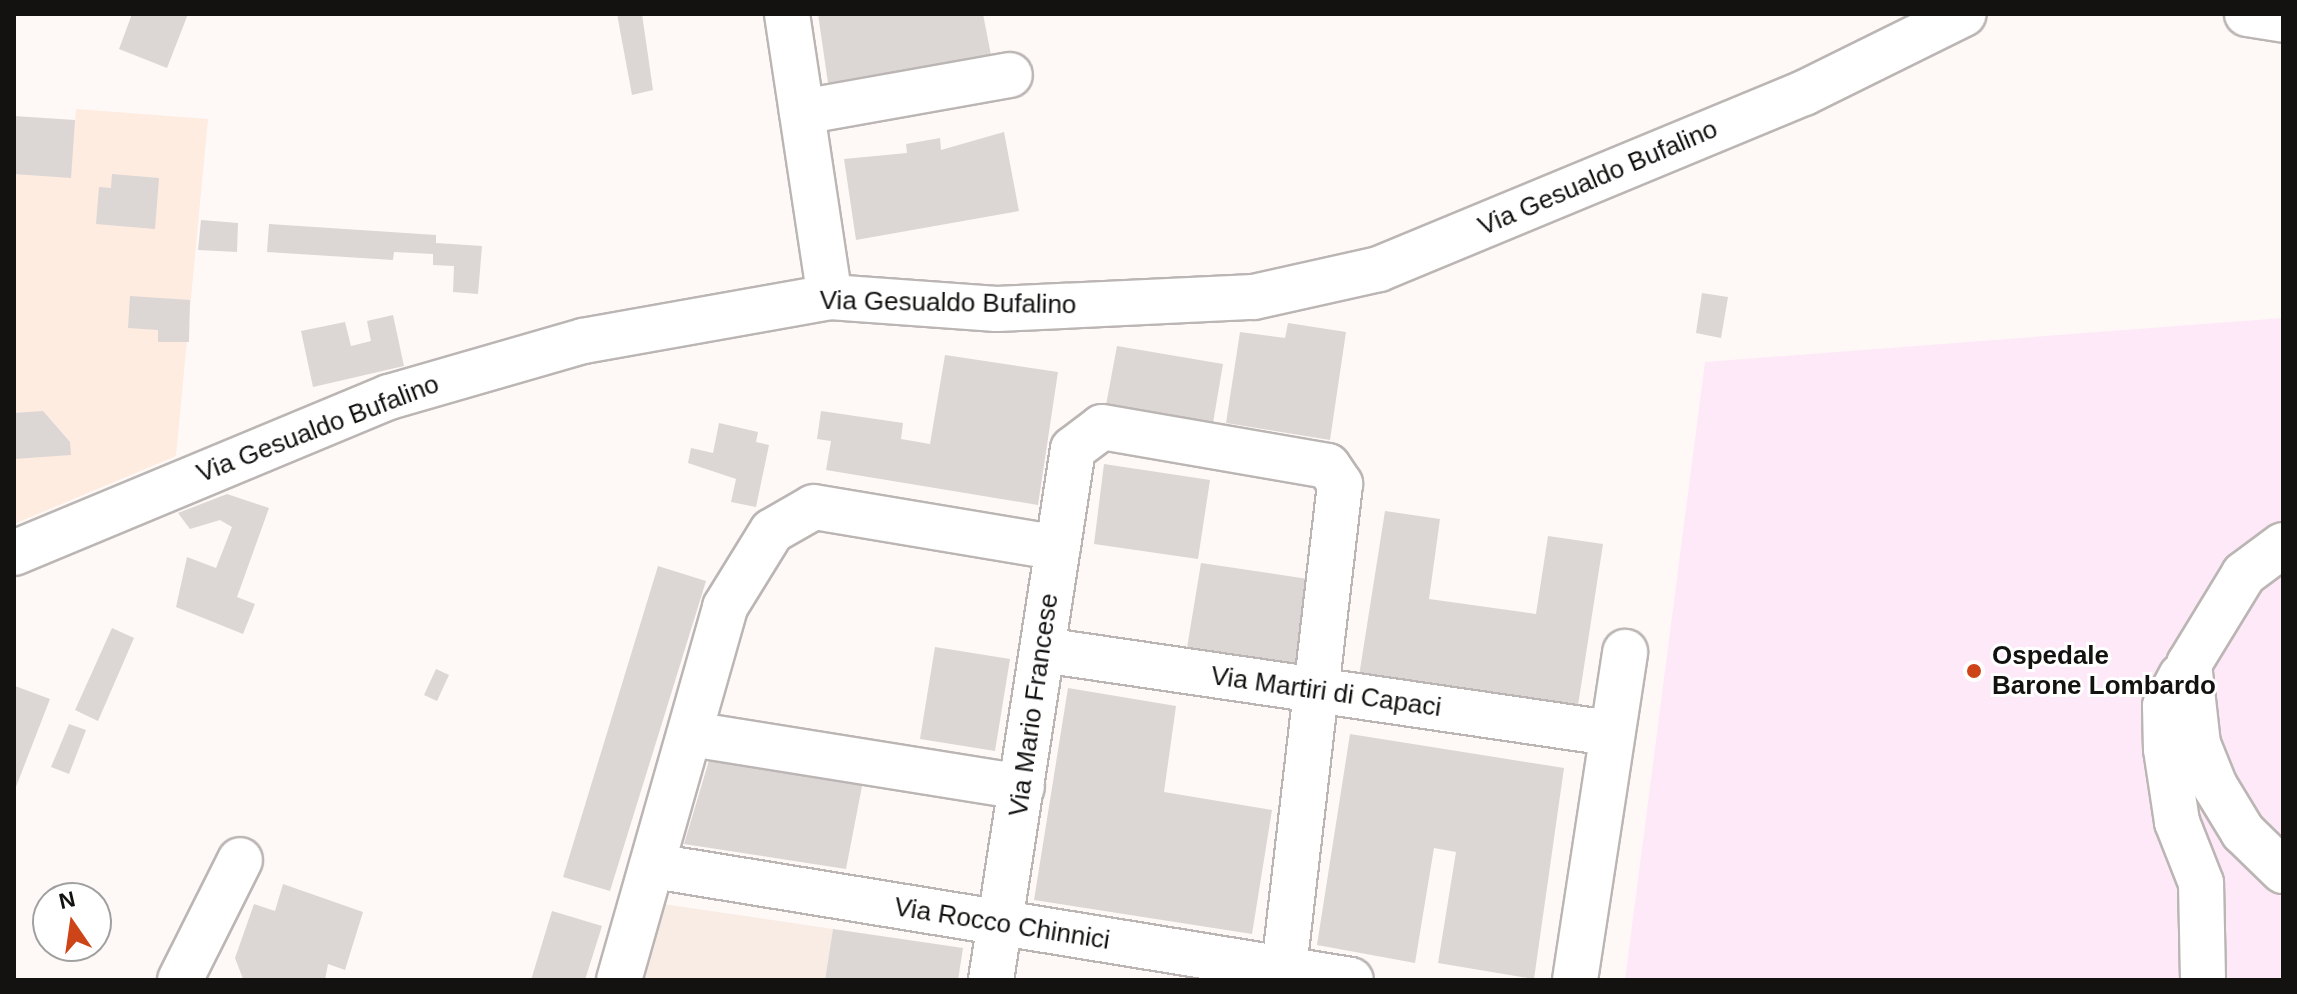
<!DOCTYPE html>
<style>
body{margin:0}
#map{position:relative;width:2297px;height:994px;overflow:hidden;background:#fef9f6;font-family:Arial,sans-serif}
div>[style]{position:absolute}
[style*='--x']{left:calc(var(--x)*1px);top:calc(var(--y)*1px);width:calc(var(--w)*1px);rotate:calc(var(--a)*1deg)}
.built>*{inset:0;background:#f8ece5}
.industrial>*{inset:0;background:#feece1}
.medical>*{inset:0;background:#fee9f8}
.building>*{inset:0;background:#dcd6d5}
.roads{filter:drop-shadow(2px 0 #bbb6b4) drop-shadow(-2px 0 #bbb6b4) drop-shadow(0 2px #bbb6b4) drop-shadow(0 -2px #bbb6b4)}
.minor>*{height:44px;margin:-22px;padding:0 22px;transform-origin:22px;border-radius:22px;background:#fff}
.dots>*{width:22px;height:22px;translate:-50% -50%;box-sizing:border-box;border:4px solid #fff;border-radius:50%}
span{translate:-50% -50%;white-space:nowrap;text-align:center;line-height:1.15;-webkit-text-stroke:6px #fff;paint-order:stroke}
.street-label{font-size:26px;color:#131211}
.poi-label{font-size:26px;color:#131211;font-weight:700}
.left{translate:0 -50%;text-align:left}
.frame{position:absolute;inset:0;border:16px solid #131211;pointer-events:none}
.north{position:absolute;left:32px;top:882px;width:80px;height:80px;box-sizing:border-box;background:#fff;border:2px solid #a1a0a0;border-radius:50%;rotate:347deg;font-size:22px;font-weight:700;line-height:32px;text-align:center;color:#131211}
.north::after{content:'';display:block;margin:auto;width:28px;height:36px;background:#cc4417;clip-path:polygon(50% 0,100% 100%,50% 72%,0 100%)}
</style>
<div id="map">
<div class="built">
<i style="clip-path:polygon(663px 904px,833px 929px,825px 980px,644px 980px)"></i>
</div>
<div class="industrial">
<i style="clip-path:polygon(76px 109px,208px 119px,176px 456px,14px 524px,14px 174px,75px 120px)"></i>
</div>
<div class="medical">
<i style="clip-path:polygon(2283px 318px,2283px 980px,1625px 980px,1705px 362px)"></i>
</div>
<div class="building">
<i style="clip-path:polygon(132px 14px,188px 14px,167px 68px,119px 49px)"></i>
<i style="clip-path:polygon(617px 14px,642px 14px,653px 90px,632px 95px)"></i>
<i style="clip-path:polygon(818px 14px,983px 14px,991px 55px,828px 83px)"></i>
<i style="clip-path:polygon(14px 116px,75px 120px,71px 178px,14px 174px)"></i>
<i style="clip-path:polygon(1004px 132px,1019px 211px,856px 240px,844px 159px,907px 153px,906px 144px,940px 138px,941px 150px)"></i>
<i style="clip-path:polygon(112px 174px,159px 178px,155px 229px,96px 224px,99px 187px,111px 188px)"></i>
<i style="clip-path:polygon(201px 220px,238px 223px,237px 252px,198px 250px)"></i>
<i style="clip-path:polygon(269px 224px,436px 235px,436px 243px,482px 246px,478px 294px,453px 292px,454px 266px,433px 265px,433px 254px,394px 252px,393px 260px,267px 252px)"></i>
<i style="clip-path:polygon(1702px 293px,1728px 297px,1721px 338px,1696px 333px)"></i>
<i style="clip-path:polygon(130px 296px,190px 300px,189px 342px,158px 342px,158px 330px,128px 328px)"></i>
<i style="clip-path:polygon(393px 315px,404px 366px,313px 387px,301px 331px,345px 322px,351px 346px,371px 341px,367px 321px)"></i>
<i style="clip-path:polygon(1288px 323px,1346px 332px,1330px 440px,1226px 423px,1240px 332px,1285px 338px)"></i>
<i style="clip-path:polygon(1117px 346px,1223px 364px,1213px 423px,1106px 405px)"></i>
<i style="clip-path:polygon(945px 355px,1058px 372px,1038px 505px,826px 470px,831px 441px,817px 439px,821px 411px,903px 423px,901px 439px,930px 444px)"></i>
<i style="clip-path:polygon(43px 411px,70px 442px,71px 455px,14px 459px,14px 413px)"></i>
<i style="clip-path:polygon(719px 423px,758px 432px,756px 442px,769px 445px,756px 507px,731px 502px,736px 479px,688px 463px,691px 448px,713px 453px)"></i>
<i style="clip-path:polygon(1104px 464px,1210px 480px,1198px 559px,1094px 544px)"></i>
<i style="clip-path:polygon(227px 494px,269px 508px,237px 597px,255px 604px,243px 634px,176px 607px,187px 557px,216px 568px,232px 527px,220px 520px,190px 529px,178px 513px)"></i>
<i style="clip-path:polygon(1385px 511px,1440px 519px,1429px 599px,1536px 614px,1548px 536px,1603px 544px,1577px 712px,1359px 676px)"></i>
<i style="clip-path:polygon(1201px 563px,1308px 579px,1296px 664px,1187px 648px)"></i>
<i style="clip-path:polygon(658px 566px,706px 581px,610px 891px,563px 877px)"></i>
<i style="clip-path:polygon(112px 628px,134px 638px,98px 721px,75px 710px)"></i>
<i style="clip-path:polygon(935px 647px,1010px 659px,995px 751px,920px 739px)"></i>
<i style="clip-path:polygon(436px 669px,449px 675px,437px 701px,424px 695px)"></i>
<i style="clip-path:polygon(15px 686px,50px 699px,14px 792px,14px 689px)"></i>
<i style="clip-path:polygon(1068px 688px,1176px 706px,1164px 792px,1272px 810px,1252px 934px,1034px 900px)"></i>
<i style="clip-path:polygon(69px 724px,86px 730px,69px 774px,51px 767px)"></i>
<i style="clip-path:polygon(1350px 734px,1564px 768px,1534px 979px,1438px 963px,1456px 852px,1434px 848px,1415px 963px,1317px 945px)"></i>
<i style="clip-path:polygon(710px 757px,863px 781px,846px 869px,684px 844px)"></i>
<i style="clip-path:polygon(283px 884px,363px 912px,345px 970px,328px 964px,325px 980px,243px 979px,235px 958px,254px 904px,275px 911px)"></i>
<i style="clip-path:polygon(552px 911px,602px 926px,585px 980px,531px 980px)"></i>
<i style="clip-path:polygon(833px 929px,963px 948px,958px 980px,825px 980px)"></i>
</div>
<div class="roads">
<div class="minor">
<i style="--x:787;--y:14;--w:286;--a:81.4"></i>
<i style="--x:2247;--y:14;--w:36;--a:9"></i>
<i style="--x:802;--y:112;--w:211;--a:-10.1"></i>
<i style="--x:2283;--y:545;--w:49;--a:143.4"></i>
<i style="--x:2244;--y:574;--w:105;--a:121.4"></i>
<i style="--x:2189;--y:664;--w:81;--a:83.6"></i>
<i style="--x:2198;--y:744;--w:45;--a:68"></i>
<i style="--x:2215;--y:786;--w:54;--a:58.7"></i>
<i style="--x:2243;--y:832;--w:56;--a:44.3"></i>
<i style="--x:14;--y:553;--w:406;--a:-22.6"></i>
<i style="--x:389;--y:397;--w:202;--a:-16.1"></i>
<i style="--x:583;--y:341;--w:251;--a:-10.1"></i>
<i style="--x:830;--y:297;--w:167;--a:4.1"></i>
<i style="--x:997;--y:309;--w:257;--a:-2.7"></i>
<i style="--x:1254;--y:297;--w:128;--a:-12.6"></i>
<i style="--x:1379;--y:269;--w:460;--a:-22.5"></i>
<i style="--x:1804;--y:93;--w:178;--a:-26.3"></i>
<i style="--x:1043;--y:650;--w:572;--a:8.34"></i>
<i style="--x:2181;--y:676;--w:34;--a:118"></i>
<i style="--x:2165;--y:706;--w:43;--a:88.7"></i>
<i style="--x:2166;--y:749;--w:74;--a:81.4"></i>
<i style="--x:2177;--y:822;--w:66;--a:68.5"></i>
<i style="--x:2201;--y:883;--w:97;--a:88.8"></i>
<i style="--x:691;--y:734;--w:335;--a:9.1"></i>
<i style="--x:654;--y:866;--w:706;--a:9.29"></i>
<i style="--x:180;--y:980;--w:134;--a:-63.4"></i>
<i style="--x:619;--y:980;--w:388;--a:-74.1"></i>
<i style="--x:725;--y:607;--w:89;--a:-58.3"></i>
<i style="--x:772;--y:531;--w:48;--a:-29.7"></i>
<i style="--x:814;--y:507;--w:247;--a:9.5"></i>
<i style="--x:991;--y:980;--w:537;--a:-81.22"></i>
<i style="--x:1073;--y:449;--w:36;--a:-37"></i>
<i style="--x:1102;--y:427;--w:229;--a:9.8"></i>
<i style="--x:1328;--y:466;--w:22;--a:56"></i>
<i style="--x:1340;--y:484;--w:499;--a:96.6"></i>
<i style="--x:1575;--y:980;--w:332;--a:-81.3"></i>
</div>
</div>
<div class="dots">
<i style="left:1974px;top:671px;background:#cc4417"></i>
</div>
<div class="street-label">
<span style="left:1598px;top:178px;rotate:-23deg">Via Gesualdo Bufalino</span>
<span style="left:948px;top:303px;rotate:1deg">Via Gesualdo Bufalino</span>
<span style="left:318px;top:429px;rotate:-21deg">Via Gesualdo Bufalino</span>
<span style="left:1326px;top:692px;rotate:8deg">Via Martiri di Capaci</span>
<span style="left:1034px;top:705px;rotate:-82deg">Via Mario Francese</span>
<span style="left:1002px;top:924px;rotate:9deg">Via Rocco Chinnici</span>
</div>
<div class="poi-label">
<span class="left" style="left:1992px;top:671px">Ospedale<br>Barone Lombardo</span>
</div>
<div class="frame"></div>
<div class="north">N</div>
</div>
